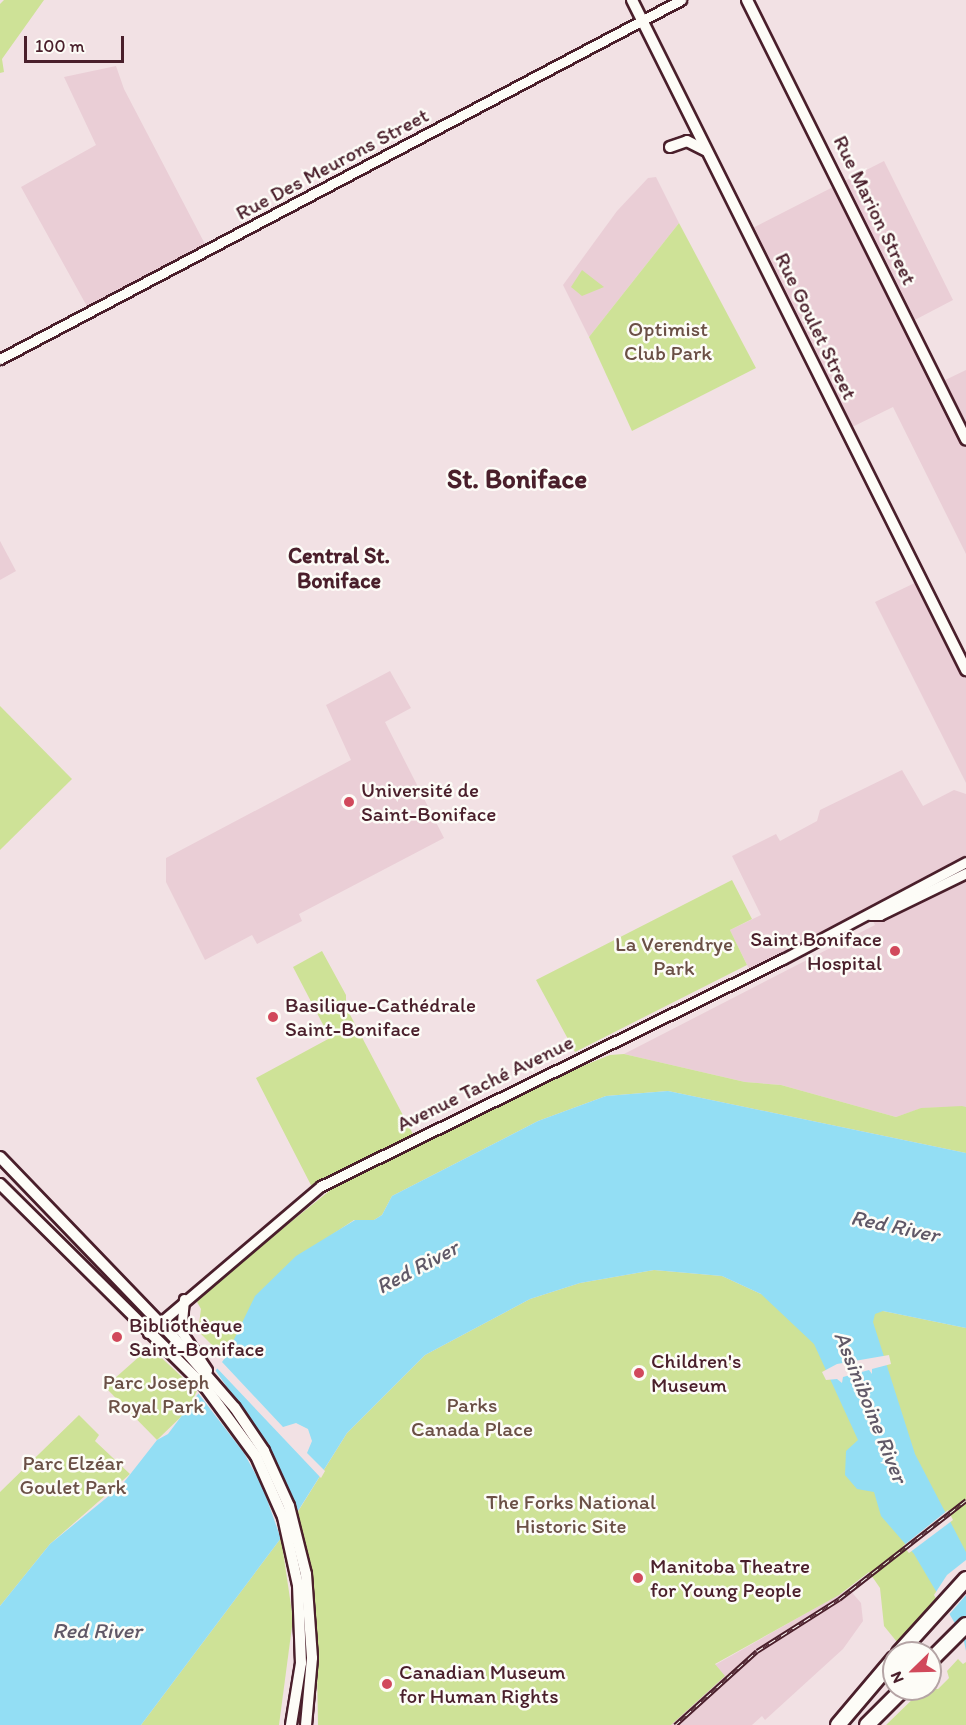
<!DOCTYPE html>
<meta charset="utf-8">
<style>
body{margin:0}
#map{position:relative;width:966px;height:1725px;overflow:hidden;background:#f2e1e4;font-family:Itim,sans-serif}
div>[style]{position:absolute}
[style*='--x']{left:calc(var(--x)*1px);top:calc(var(--y)*1px);width:calc(var(--w)*1px);rotate:calc(var(--a)*1deg)}
.built>*{inset:0;background:#eaced6}
.green>*{inset:0;background:#cee297}
.water>*{inset:0;background:#93def4}
.pier>*{inset:0;background:#f2e1e4}
.roads{filter:drop-shadow(2px 0 #4a1f2b) drop-shadow(-2px 0 #4a1f2b) drop-shadow(0 2px #4a1f2b) drop-shadow(0 -2px #4a1f2b)}
.minor>*{height:9px;margin:-4.5px;padding:0 4.5px;transform-origin:4.5px;border-radius:4.5px;background:#fdfcf7}
.major>*{height:10px;margin:-5px;padding:0 5px;transform-origin:5px;border-radius:5px;background:#fdfcf7}
.highway>*{height:14px;margin:-7px;padding:0 7px;transform-origin:7px;border-radius:7px;background:#fdfcf7}
.rail>*{height:4.5px;margin-top:-2.25px;transform-origin:0;background:repeating-linear-gradient(90deg,#fdfcf7 0 7px,#4a1f2b 0 14px);box-sizing:border-box;border-block:2px solid #4a1f2b}
.dots>*{width:16px;height:16px;translate:-50% -50%;box-sizing:border-box;border:3px solid #fdfcf7;border-radius:50%}
span{translate:-50% -50%;white-space:nowrap;text-align:center;line-height:1.15;-webkit-text-stroke:5px #fdfcf7;paint-order:stroke}
.street-label{font-size:21px;color:#4a1f2b}
.park-label{font-size:21px;color:#6b5046}
.poi-label{font-size:21px;color:#4a1f2b}
.left{translate:0 -50%;text-align:left}
.right{translate:-100% -50%;text-align:right}
.neighbourhood-label{font-size:22px;color:#4a1f2b;font-weight:700}
.water-label{font-size:22px;color:#605867;font-style:italic}
.district-label{font-size:27px;color:#4a1f2b;font-weight:700}
.north{position:absolute;left:882px;top:1641px;width:60px;height:60px;box-sizing:border-box;background:#fdfcf7;border:2px solid #b5a4a5;border-radius:50%;rotate:247deg;font-size:16px;font-weight:700;line-height:24px;text-align:center;color:#4a1f2b}
.north::after{content:'';display:block;margin:auto;width:21px;height:27px;background:#d1495b;clip-path:polygon(50% 0,100% 100%,50% 72%,0 100%)}
.scale{position:absolute;left:24px;top:36px;width:100px;height:27px;box-sizing:border-box;border:3px solid #4a1f2b;border-top:0;padding-left:8px;font-size:18px;line-height:21px;white-space:nowrap;color:#4a1f2b;-webkit-text-stroke:4px #fdfcf7;paint-order:stroke}
</style>
<div id="map">
<div class="built">
<i style="clip-path:polygon(116px 66px,124px 89px,206px 246px,89px 310px,21px 187px,96px 145px,64px 77px)"></i>
<i style="clip-path:polygon(884px 161px,953px 300px,909px 323px,939px 383px,966px 370px,966px 554px,893px 407px,846px 430px,747px 231px)"></i>
<i style="clip-path:polygon(656px 177px,679px 223px,589px 337px,563px 285px,617px 211px,648px 178px)"></i>
<i style="clip-path:polygon(0 541px,16px 571px,0 580px)"></i>
<i style="clip-path:polygon(921px 580px,966px 670px,966px 783px,875px 602px)"></i>
<i style="clip-path:polygon(390px 671px,411px 708px,385px 722px,444px 838px,299px 914px,302px 921px,290px 927px,257px 944px,252px 935px,205px 960px,166px 882px,166px 858px,351px 760px,326px 705px)"></i>
<i style="clip-path:polygon(902px 770px,923px 806px,954px 790px,966px 794px,966px 1107px,922px 1108px,896px 1117px,781px 1085px,745px 1082px,624px 1054px,875px 925px,870px 915px,752px 975px,730px 930px,761px 915px,732px 856px,776px 834px,780px 841px,817px 821px,820px 810px)"></i>
<i style="clip-path:polygon(849px 1589px,861px 1603px,863px 1621px,843px 1649px,765px 1720px,762px 1716px,752px 1725px,671px 1725px,724px 1676px,715px 1665px)"></i>
</div>
<div class="green">
<i style="clip-path:polygon(4px 0,44px 0,2px 59px,4px 72px,0 73px,0 4px)"></i>
<i style="clip-path:polygon(679px 223px,756px 368px,632px 431px,589px 337px)"></i>
<i style="clip-path:polygon(582px 270px,604px 287px,582px 296px,571px 287px)"></i>
<i style="clip-path:polygon(0 706px,72px 779px,0 850px)"></i>
<i style="clip-path:polygon(732px 880px,752px 919px,730px 930px,747px 965px,575px 1052px,536px 980px)"></i>
<i style="clip-path:polygon(322px 951px,346px 995px,346px 1007px,415px 1138px,314px 1191px,256px 1078px,330px 1038px,293px 967px)"></i>
<i style="clip-path:polygon(624px 1054px,745px 1082px,781px 1085px,896px 1117px,921px 1108px,962px 1106px,966px 1107px,966px 1153px,668px 1091px,606px 1096px,538px 1121px,392px 1196px,382px 1215px,374px 1220px,354px 1220px,330px 1236px,225px 1358px,198px 1331px,201px 1309px,197px 1302px,210px 1287px,338px 1184px,540px 1083px,610px 1055px)"></i>
<i style="clip-path:polygon(654px 1270px,722px 1276px,761px 1294px,883px 1311px,966px 1328px,966px 1566px,897px 1642px,884px 1626px,880px 1588px,869px 1572px,839px 1595px,715px 1664px,725px 1676px,671px 1725px,318px 1725px,316px 1611px,311px 1568px,297px 1513px,347px 1433px,425px 1355px,530px 1299px,580px 1283px)"></i>
<i style="clip-path:polygon(150px 1347px,197px 1391px,187px 1411px,157px 1440px,105px 1387px)"></i>
<i style="clip-path:polygon(79px 1415px,99px 1435px,95px 1441px,130px 1474px,50px 1544px,0 1606px,0 1492px)"></i>
<i style="clip-path:polygon(281px 1538px,293px 1619px,279px 1725px,141px 1725px)"></i>
<i style="clip-path:polygon(958px 1659px,963px 1664px,966px 1662px,966px 1725px,886px 1725px,923px 1689px,938px 1689px,949px 1678px,947px 1671px)"></i>
</div>
<div class="water">
<i style="clip-path:polygon(668px 1091px,966px 1153px,966px 1328px,883px 1311px,875px 1314px,873px 1322px,915px 1454px,966px 1552px,966px 1651px,963px 1637px,914px 1554px,881px 1516px,874px 1492px,857px 1489px,845px 1475px,846px 1451px,858px 1440px,814px 1344px,761px 1294px,722px 1276px,654px 1270px,580px 1283px,530px 1299px,425px 1355px,347px 1433px,281px 1538px,141px 1725px,0 1725px,0 1606px,50px 1544px,121px 1486px,157px 1440px,168px 1434px,225px 1358px,255px 1296px,296px 1256px,355px 1220px,374px 1220px,382px 1215px,392px 1196px,538px 1121px,606px 1096px)"></i>
</div>
<div class="pier">
<i style="clip-path:polygon(889px 1355px,891px 1364px,872px 1369px,872px 1374px,869px 1370px,843px 1377px,842px 1383px,837px 1379px,826px 1380px,822px 1372px,837px 1364px)"></i>
<i style="clip-path:polygon(223px 1356px,222px 1362px,283px 1427px,296px 1423px,308px 1429px,312px 1441px,307px 1453px,325px 1471px,321px 1478px,215px 1366px)"></i>
<i style="clip-path:polygon(213px 1367px,264px 1440px,291px 1496px,298px 1516px,282px 1542px,263px 1488px,244px 1453px,195px 1389px)"></i>
<i style="clip-path:polygon(948px 1510px,953px 1520px,909px 1553px,903px 1546px)"></i>
<i style="clip-path:polygon(966px 1560px,966px 1595px,947px 1617px,934px 1595px,947px 1575px)"></i>
</div>
<div class="roads">
<div class="minor">
<i style="--x:0;--y:359;--w:770;--a:-27.8"></i>
<i style="--x:870;--y:915;--w:10;--a:0"></i>
<i style="--x:880;--y:915;--w:96;--a:-26"></i>
<i style="--x:184;--y:1299;--w:32;--a:95"></i>
<i style="--x:181;--y:1331;--w:47;--a:56.3"></i>
<i style="--x:148;--y:1333;--w:227;--a:-40.4"></i>
<i style="--x:321;--y:1186;--w:515;--a:-26.17"></i>
<i style="--x:783;--y:959;--w:207;--a:-27.9"></i>
</div>
<div class="major">
<i style="--x:632;--y:0;--w:749;--a:63.5"></i>
<i style="--x:747;--y:0;--w:491;--a:63.5"></i>
<i style="--x:670;--y:147;--w:18;--a:-19"></i>
<i style="--x:687;--y:141;--w:20;--a:27"></i>
<i style="--x:0;--y:1157;--w:252;--a:46.1"></i>
<i style="--x:175;--y:1339;--w:91;--a:49"></i>
<i style="--x:235;--y:1408;--w:52;--a:56"></i>
<i style="--x:264;--y:1451;--w:60;--a:65.6"></i>
<i style="--x:289;--y:1506;--w:70;--a:76"></i>
<i style="--x:306;--y:1574;--w:84;--a:85.9"></i>
<i style="--x:312;--y:1658;--w:67;--a:95.1"></i>
<i style="--x:0;--y:1184;--w:290;--a:44.7"></i>
<i style="--x:206;--y:1388;--w:84;--a:53.7"></i>
<i style="--x:256;--y:1456;--w:67;--a:66.1"></i>
<i style="--x:283;--y:1517;--w:70;--a:77.6"></i>
<i style="--x:298;--y:1585;--w:78;--a:87.8"></i>
<i style="--x:301;--y:1663;--w:63;--a:99.2"></i>
</div>
<div class="highway">
<i style="--x:899;--y:1653;--w:100;--a:-47.8"></i>
<i style="--x:930;--y:1661;--w:51;--a:-45"></i>
<i style="--x:838;--y:1725;--w:87;--a:-49.7"></i>
<i style="--x:867;--y:1725;--w:51;--a:-45"></i>
</div>
</div>
<div class="rail">
<i style="--x:675;--y:1725;--w:110;--a:-42.1"></i>
<i style="--x:757;--y:1651;--w:97;--a:-32.4"></i>
<i style="--x:839;--y:1599;--w:161;--a:-37.9"></i>
</div>
<div class="dots">
<i style="left:349px;top:802px;background:#d1495b"></i>
<i style="left:895px;top:951px;background:#d1495b"></i>
<i style="left:273px;top:1017px;background:#d1495b"></i>
<i style="left:117px;top:1337px;background:#d1495b"></i>
<i style="left:639px;top:1373px;background:#d1495b"></i>
<i style="left:638px;top:1578px;background:#d1495b"></i>
<i style="left:387px;top:1684px;background:#d1495b"></i>
</div>
<div class="street-label">
<span style="left:332px;top:164px;rotate:-28deg">Rue Des Meurons Street</span>
<span style="left:875px;top:210px;rotate:64deg">Rue Marion Street</span>
<span style="left:816px;top:326px;rotate:64deg">Rue Goulet Street</span>
<span style="left:485px;top:1083px;rotate:-26deg">Avenue Taché Avenue</span>
</div>
<div class="park-label">
<span style="left:668px;top:341px">Optimist<br>Club Park</span>
<span style="left:674px;top:956px">La Verendrye<br>Park</span>
<span style="left:156px;top:1394px">Parc Joseph<br>Royal Park</span>
<span style="left:472px;top:1417px">Parks<br>Canada Place</span>
<span style="left:73px;top:1475px">Parc Elzéar<br>Goulet Park</span>
<span style="left:571px;top:1514px">The Forks National<br>Historic Site</span>
</div>
<div class="poi-label">
<span class="left" style="left:361px;top:802px">Université de<br>Saint-Boniface</span>
<span class="right" style="left:882px;top:951px">Saint Boniface<br>Hospital</span>
<span class="left" style="left:285px;top:1017px">Basilique-Cathédrale<br>Saint-Boniface</span>
<span class="left" style="left:129px;top:1337px">Bibliothèque<br>Saint-Boniface</span>
<span class="left" style="left:651px;top:1373px">Children's<br>Museum</span>
<span class="left" style="left:650px;top:1578px">Manitoba Theatre<br>for Young People</span>
<span class="left" style="left:399px;top:1684px">Canadian Museum<br>for Human Rights</span>
</div>
<div class="neighbourhood-label">
<span style="left:339px;top:568px">Central St.<br>Boniface</span>
</div>
<div class="water-label">
<span style="left:895px;top:1226px;rotate:12deg">Red River</span>
<span style="left:417px;top:1267px;rotate:-28deg">Red River</span>
<span style="left:871px;top:1407px;rotate:68deg">Assiniboine River</span>
<span style="left:97px;top:1631px">Red River</span>
</div>
<div class="district-label">
<span style="left:517px;top:479px">St. Boniface</span>
</div>
<div class="north">N</div>
<div class="scale">100 m</div>
</div>
